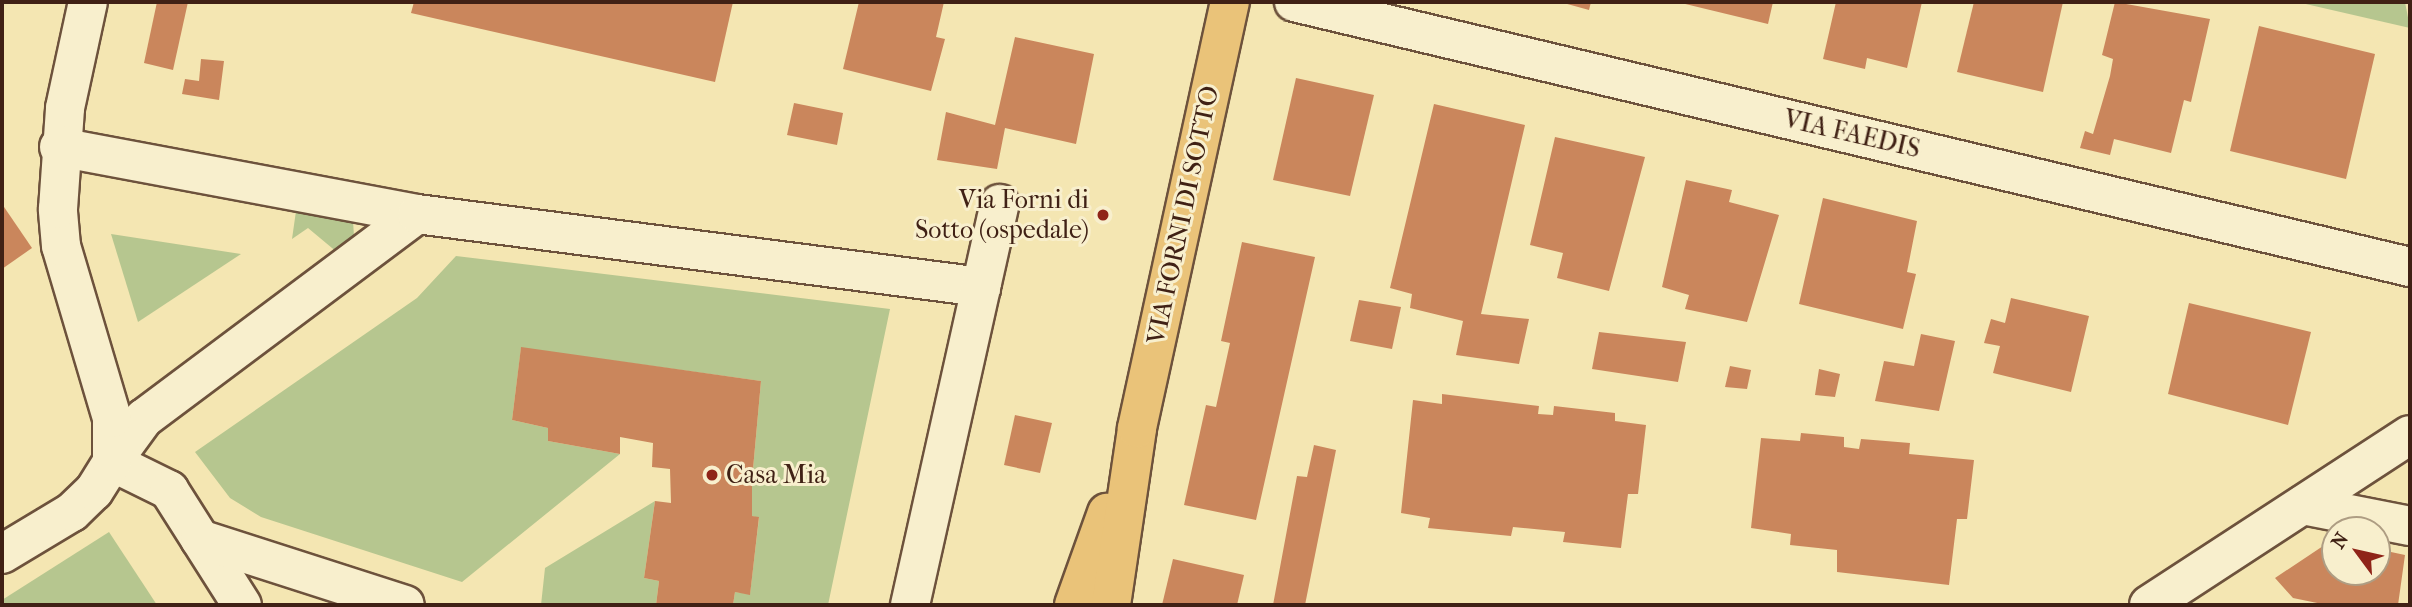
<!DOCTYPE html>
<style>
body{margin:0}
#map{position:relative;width:2412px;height:607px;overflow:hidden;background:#f4e6b2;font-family:"IM FELL French Canon",serif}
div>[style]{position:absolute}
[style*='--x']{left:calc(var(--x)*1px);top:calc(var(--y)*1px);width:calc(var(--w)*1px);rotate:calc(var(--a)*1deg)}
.green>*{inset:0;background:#b6c68f}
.building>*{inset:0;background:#ca865c}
.roads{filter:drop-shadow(2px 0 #6d523c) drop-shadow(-2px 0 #6d523c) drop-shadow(0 2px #6d523c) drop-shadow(0 -2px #6d523c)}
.minor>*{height:38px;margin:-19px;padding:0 19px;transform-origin:19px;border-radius:19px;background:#f8efcd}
.major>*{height:38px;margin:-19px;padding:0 19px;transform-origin:19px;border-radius:19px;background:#eac379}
.dots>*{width:19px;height:19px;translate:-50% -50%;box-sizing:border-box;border:4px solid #f8efcd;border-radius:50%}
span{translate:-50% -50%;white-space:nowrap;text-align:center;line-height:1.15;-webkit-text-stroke:6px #f8efcd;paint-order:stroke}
.street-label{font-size:26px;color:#402115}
.poi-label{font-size:26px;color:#402115}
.right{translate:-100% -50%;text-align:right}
.left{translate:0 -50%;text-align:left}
.frame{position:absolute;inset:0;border:4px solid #402115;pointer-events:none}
.north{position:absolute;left:2321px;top:516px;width:70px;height:70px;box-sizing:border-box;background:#f8efcd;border:2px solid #ae9d83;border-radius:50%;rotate:303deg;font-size:19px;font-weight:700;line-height:28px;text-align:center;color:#402115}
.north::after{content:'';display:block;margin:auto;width:24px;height:32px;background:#8f2418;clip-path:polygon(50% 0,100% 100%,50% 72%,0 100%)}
</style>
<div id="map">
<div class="green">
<i style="clip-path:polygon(2297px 2px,2405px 2px,2410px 28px)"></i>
<i style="clip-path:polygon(297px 204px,353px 220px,354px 237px,338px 253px,308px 228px,292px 239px)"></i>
<i style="clip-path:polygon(111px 234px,241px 254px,138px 322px)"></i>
<i style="clip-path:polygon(456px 256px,890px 309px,828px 605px,733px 605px,735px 592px,750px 594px,759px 518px,752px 516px,752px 480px,761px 381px,521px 348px,512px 420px,548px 428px,548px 441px,620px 454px,462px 582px,261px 517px,230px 498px,195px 452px,417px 298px)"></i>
<i style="clip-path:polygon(655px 501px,644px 578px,659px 581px,656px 605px,541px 605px,545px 568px)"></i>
<i style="clip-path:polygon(109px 532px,157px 605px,2px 605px,2px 600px)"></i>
</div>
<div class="building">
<i style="clip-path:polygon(157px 2px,188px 2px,173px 70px,144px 63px)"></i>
<i style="clip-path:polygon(414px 2px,733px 2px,715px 82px,411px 13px)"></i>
<i style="clip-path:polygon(859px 2px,944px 2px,936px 37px,945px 39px,931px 91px,843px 69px)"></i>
<i style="clip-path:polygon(1560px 2px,1591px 2px,1589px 10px)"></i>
<i style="clip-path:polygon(1677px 2px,1773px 2px,1768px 24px)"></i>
<i style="clip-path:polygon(1836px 2px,1922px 2px,1907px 68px,1867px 58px,1865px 69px,1823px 59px)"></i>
<i style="clip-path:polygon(1974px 2px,2063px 2px,2043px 92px,1957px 72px)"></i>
<i style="clip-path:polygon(2115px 2px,2210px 19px,2191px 102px,2184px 100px,2171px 153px,2114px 139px,2110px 155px,2080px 148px,2085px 131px,2093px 134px,2110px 76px,2113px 59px,2102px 55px)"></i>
<i style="clip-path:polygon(2259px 26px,2375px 54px,2346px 179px,2230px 151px)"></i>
<i style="clip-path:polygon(1015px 37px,1094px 54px,1076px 144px,1005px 128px,997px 169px,937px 160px,946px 112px,995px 125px)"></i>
<i style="clip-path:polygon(201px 59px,224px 61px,219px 100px,182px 94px,185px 79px,199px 81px)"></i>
<i style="clip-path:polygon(1296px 78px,1374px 95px,1350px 196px,1273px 180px)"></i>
<i style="clip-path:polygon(794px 103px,843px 113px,837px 145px,787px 135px)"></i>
<i style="clip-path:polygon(1434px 104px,1525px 125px,1481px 314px,1529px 319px,1519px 364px,1456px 355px,1463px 321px,1410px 308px,1412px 294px,1390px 288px)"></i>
<i style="clip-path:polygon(1555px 137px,1645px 157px,1609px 291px,1557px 278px,1563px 253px,1530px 245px)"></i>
<i style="clip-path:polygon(1686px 180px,1732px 190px,1729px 202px,1779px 215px,1747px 322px,1685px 309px,1689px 295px,1662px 287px)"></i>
<i style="clip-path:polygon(1823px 198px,1917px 221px,1907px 272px,1916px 274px,1903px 329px,1799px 304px)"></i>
<i style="clip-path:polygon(2px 204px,32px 248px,2px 269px)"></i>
<i style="clip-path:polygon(1242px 242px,1315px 257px,1256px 520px,1184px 505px,1206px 405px,1216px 407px,1230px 343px,1221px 341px)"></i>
<i style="clip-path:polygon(2011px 298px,2089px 316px,2071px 392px,1993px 373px,2000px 346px,1984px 343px,1991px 319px,2005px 323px)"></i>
<i style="clip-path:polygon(1359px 300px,1401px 307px,1392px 349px,1350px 341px)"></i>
<i style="clip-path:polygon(2189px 303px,2311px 332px,2288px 425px,2168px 394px)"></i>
<i style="clip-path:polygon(1599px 332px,1686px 342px,1678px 382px,1592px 369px)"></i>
<i style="clip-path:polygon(1921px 334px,1955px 341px,1939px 411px,1875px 401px,1884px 361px,1914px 366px)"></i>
<i style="clip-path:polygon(521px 347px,761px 381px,752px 480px,752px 516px,759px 517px,750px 595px,735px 592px,733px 605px,656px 605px,659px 581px,644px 578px,655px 501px,671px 503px,670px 469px,652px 467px,653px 443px,620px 437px,620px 454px,548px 441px,548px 428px,512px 420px)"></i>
<i style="clip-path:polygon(1730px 366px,1751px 370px,1747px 389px,1725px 387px)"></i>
<i style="clip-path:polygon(1819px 369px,1840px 374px,1835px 397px,1815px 395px)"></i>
<i style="clip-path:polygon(1442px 394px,1539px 406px,1538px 414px,1553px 415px,1554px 406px,1615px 413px,1615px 421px,1646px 425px,1638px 494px,1628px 494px,1621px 548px,1563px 542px,1565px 532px,1513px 527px,1511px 536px,1428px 528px,1430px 518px,1401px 513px,1413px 400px,1442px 404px)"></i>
<i style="clip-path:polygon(1015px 415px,1052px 423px,1040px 473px,1004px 465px)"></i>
<i style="clip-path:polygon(1801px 433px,1844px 437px,1844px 447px,1859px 449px,1861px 439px,1910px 443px,1909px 454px,1974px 460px,1967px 519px,1957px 519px,1949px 585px,1837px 572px,1837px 550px,1790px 545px,1791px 534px,1751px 528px,1761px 438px,1800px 441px)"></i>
<i style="clip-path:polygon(1314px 445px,1336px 450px,1305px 605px,1273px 605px,1297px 476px,1307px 477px)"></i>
<i style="clip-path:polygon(2335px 538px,2335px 572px,2377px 572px,2377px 549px,2405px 555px,2398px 605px,2327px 605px,2293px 598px,2275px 578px)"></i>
<i style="clip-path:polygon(1173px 559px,1244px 575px,1237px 605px,1162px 605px)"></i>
</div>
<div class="roads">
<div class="minor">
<i style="--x:1294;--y:2;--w:1147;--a:13.36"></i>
<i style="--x:59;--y:147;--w:364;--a:10.6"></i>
<i style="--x:417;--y:214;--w:341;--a:143.2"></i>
<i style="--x:144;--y:418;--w:54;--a:126"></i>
<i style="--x:112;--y:462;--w:64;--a:26.2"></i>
<i style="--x:169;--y:490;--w:136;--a:57.6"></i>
<i style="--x:417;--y:214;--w:569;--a:7.37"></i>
<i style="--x:2303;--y:505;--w:109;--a:11.1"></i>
<i style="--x:200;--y:539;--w:215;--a:17.8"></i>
<i style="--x:2;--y:554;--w:82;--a:-31"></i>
<i style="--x:72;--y:512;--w:30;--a:-44"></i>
<i style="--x:94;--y:491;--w:34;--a:-58"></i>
<i style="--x:112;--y:462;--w:44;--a:-90"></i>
<i style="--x:112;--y:418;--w:179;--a:-106.5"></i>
<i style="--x:61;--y:246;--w:37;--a:-95"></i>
<i style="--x:58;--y:209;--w:101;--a:-86"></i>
<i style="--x:65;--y:108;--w:108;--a:-77.8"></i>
<i style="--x:910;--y:605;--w:411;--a:-77.4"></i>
<i style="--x:2149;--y:605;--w:311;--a:-33.1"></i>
</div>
<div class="major">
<i style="--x:1074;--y:605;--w:98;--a:-70.3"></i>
<i style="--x:1111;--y:605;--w:179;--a:-81.6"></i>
<i style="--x:1137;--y:428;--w:436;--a:-77.7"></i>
</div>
</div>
<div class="dots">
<i style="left:1103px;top:215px;background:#8f2418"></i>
<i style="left:712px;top:475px;background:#8f2418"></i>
</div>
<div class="street-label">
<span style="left:1852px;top:134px;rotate:13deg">VIA FAEDIS</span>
<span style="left:1183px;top:215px;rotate:-78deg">VIA FORNI DI SOTTO</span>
</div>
<div class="poi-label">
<span class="right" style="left:1089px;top:215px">Via Forni di<br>Sotto (ospedale)</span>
<span class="left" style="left:726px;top:475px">Casa Mia</span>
</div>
<div class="frame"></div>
<div class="north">N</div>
</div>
